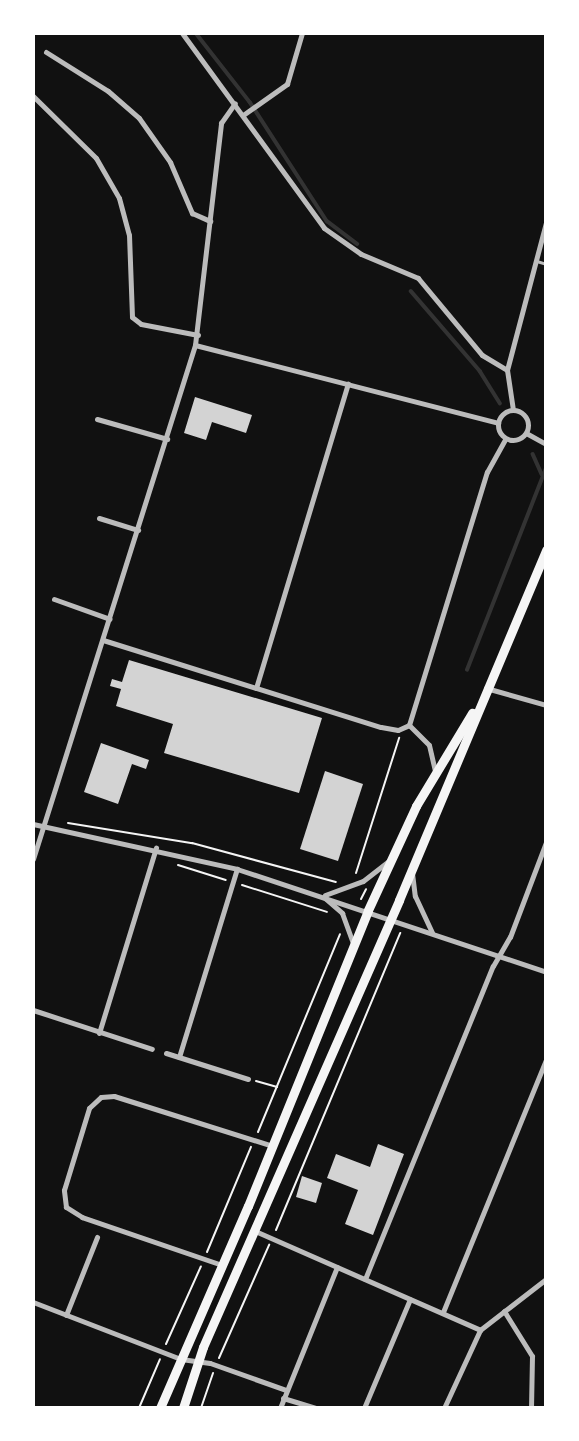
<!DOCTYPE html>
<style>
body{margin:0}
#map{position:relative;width:579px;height:1441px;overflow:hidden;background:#111;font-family:Jost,sans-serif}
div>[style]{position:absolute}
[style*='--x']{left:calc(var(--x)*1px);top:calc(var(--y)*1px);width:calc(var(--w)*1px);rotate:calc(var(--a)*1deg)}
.stream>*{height:3.5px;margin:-1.75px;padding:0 1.75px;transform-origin:1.75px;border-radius:1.75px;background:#333}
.building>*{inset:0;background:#d3d3d3}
.path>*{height:2px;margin:-1px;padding:0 1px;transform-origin:1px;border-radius:1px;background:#f5f5f5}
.service>*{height:2.5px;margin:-1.25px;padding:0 1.25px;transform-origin:1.25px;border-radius:1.25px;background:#bcbcbc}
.minor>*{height:5px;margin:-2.5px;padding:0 2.5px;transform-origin:2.5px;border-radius:2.5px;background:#bcbcbc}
.minor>.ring{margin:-2.5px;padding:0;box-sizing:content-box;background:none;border:5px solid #bcbcbc;border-radius:50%}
.primary>*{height:9px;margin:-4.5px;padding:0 4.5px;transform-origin:4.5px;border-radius:4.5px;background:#f5f5f5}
span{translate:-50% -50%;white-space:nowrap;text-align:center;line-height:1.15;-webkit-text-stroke:7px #fff;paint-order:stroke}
.frame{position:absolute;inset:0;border:35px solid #fff;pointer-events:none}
</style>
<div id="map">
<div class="stream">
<i style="--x:196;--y:33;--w:88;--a:52"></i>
<i style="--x:250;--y:102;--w:142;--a:57.1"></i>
<i style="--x:327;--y:221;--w:38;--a:37"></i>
<i style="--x:411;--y:291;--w:106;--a:49.2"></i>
<i style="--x:480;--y:371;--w:38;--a:58"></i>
<i style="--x:533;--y:454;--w:22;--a:66"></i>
<i style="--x:467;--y:670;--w:217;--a:-68.6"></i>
</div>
<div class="building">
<i style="clip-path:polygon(195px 397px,252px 415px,246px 433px,212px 422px,206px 440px,184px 433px)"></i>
<i style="clip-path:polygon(129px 660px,322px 718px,299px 793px,164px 753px,173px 724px,116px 706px,121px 689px,110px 686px,112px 679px,122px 682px)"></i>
<i style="clip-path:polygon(101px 743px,149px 760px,146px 769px,132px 764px,118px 804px,84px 792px)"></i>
<i style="clip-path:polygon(325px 771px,363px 784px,338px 861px,300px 849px)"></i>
<i style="clip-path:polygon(378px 1144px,404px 1154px,373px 1235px,345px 1224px,358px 1190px,327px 1178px,336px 1154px,370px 1167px)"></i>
<i style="clip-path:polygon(302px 1176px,322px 1183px,316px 1203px,296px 1197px)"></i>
</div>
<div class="path">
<i style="--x:68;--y:823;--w:126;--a:9.2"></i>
<i style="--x:192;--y:843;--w:149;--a:15.2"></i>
<i style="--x:178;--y:865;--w:50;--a:17.4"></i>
<i style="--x:356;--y:873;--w:142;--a:-72.3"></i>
<i style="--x:242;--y:885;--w:89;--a:17.6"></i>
<i style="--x:361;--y:899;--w:11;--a:-63"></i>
<i style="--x:256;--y:1081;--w:22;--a:16"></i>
<i style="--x:258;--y:1132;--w:214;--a:-67.5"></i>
<i style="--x:276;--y:1230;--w:322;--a:-67.3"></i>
<i style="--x:207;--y:1252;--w:114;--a:-67.3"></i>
<i style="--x:166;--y:1344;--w:85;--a:-65.8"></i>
<i style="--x:219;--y:1358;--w:124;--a:-66.1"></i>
<i style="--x:139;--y:1408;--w:53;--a:-66.8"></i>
<i style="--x:201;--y:1408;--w:37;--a:-71"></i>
</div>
<div class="service">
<i style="--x:537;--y:261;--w:9;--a:18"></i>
</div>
<div class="minor">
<i style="--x:182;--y:33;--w:241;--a:53.9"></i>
<i style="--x:324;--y:228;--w:45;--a:35.1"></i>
<i style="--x:361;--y:254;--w:62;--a:22.8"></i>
<i style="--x:418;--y:278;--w:100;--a:50.3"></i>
<i style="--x:482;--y:355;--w:29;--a:31"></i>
<i style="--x:46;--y:52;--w:73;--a:32.2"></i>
<i style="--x:108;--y:91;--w:41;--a:41.1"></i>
<i style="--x:139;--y:118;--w:54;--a:54.8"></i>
<i style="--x:170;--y:162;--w:56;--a:66.7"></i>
<i style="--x:192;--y:213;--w:20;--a:24"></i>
<i style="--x:33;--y:96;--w:88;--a:44.5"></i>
<i style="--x:96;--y:158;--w:46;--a:60.1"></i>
<i style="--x:119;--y:198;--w:38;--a:75"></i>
<i style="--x:129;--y:235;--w:82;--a:87.9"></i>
<i style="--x:132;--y:317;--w:11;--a:38"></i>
<i style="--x:141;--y:324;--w:58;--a:10.9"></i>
<i style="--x:243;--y:115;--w:54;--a:-35.2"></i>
<i style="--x:287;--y:84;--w:53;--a:-73.6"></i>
<i style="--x:195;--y:345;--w:313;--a:14.4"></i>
<i class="ring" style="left:498px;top:410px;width:25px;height:25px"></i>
<i style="--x:513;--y:410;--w:40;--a:-98.5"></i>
<i style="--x:507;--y:370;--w:153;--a:-75.2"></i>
<i style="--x:97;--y:419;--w:73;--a:15.9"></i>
<i style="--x:526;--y:433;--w:23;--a:29"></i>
<i style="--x:99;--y:518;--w:41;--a:17.1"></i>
<i style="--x:54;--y:599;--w:59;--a:19.7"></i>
<i style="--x:103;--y:640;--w:291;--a:17.4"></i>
<i style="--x:381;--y:727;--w:17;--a:10"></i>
<i style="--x:398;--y:730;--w:12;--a:-24"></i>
<i style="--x:256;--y:688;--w:318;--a:-73.2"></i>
<i style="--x:486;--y:688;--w:62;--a:15.8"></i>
<i style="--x:409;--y:725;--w:265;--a:-72.9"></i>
<i style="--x:487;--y:472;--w:38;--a:-61"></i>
<i style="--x:409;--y:725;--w:28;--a:45"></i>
<i style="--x:429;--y:745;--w:28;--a:77"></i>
<i style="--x:33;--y:824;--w:209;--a:12.4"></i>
<i style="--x:237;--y:869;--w:326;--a:18.4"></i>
<i style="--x:33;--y:859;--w:539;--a:-72.51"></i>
<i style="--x:195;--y:345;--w:224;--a:-83.3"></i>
<i style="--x:221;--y:123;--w:24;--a:-55"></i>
<i style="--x:412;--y:873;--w:23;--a:83"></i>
<i style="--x:415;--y:896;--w:40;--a:65"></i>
<i style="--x:325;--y:895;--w:40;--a:-20.2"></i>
<i style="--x:363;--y:881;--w:33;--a:-38"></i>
<i style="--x:325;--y:898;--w:23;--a:41"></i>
<i style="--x:342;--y:913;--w:33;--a:70"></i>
<i style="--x:33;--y:1010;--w:125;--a:18.1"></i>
<i style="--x:99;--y:1033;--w:194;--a:-72.9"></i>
<i style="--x:166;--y:1053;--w:86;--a:17.6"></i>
<i style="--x:179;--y:1057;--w:197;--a:-72.9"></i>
<i style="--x:255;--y:1231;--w:246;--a:23.7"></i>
<i style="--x:222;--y:1265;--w:148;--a:-161.1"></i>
<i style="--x:82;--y:1217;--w:19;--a:-148"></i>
<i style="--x:66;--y:1207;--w:17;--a:-97"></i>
<i style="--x:64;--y:1190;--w:86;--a:-73"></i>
<i style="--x:89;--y:1108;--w:16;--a:-43"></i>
<i style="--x:101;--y:1097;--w:13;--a:-4"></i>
<i style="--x:114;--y:1096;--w:167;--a:17.5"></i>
<i style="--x:365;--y:1279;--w:338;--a:-67.8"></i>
<i style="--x:493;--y:966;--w:34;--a:-60"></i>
<i style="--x:510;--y:937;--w:102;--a:-69.2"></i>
<i style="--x:33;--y:1302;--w:159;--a:21.1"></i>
<i style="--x:181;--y:1359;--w:29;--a:8"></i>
<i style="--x:210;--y:1363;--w:81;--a:19.6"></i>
<i style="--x:504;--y:1311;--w:53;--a:58.1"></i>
<i style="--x:532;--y:1356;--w:52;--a:91.1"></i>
<i style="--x:443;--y:1312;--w:272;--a:-67.8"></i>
<i style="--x:66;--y:1315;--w:84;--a:-68.3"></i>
<i style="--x:283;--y:1398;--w:34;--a:17"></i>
<i style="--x:280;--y:1408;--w:152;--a:-68"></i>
<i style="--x:364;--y:1408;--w:118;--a:-67.1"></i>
<i style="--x:444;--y:1408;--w:86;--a:-65.2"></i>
<i style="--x:480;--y:1330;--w:83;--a:-37.7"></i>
</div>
<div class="primary">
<i style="--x:160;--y:1408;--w:220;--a:-66.5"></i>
<i style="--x:248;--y:1206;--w:319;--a:-67.9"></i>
<i style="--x:368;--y:910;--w:115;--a:-65.2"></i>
<i style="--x:416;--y:806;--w:109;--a:-58.9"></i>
<i style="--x:183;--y:1408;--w:64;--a:-71.8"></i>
<i style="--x:203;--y:1347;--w:488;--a:-66.3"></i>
<i style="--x:399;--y:900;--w:380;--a:-67.2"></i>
</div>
<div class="frame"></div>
</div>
